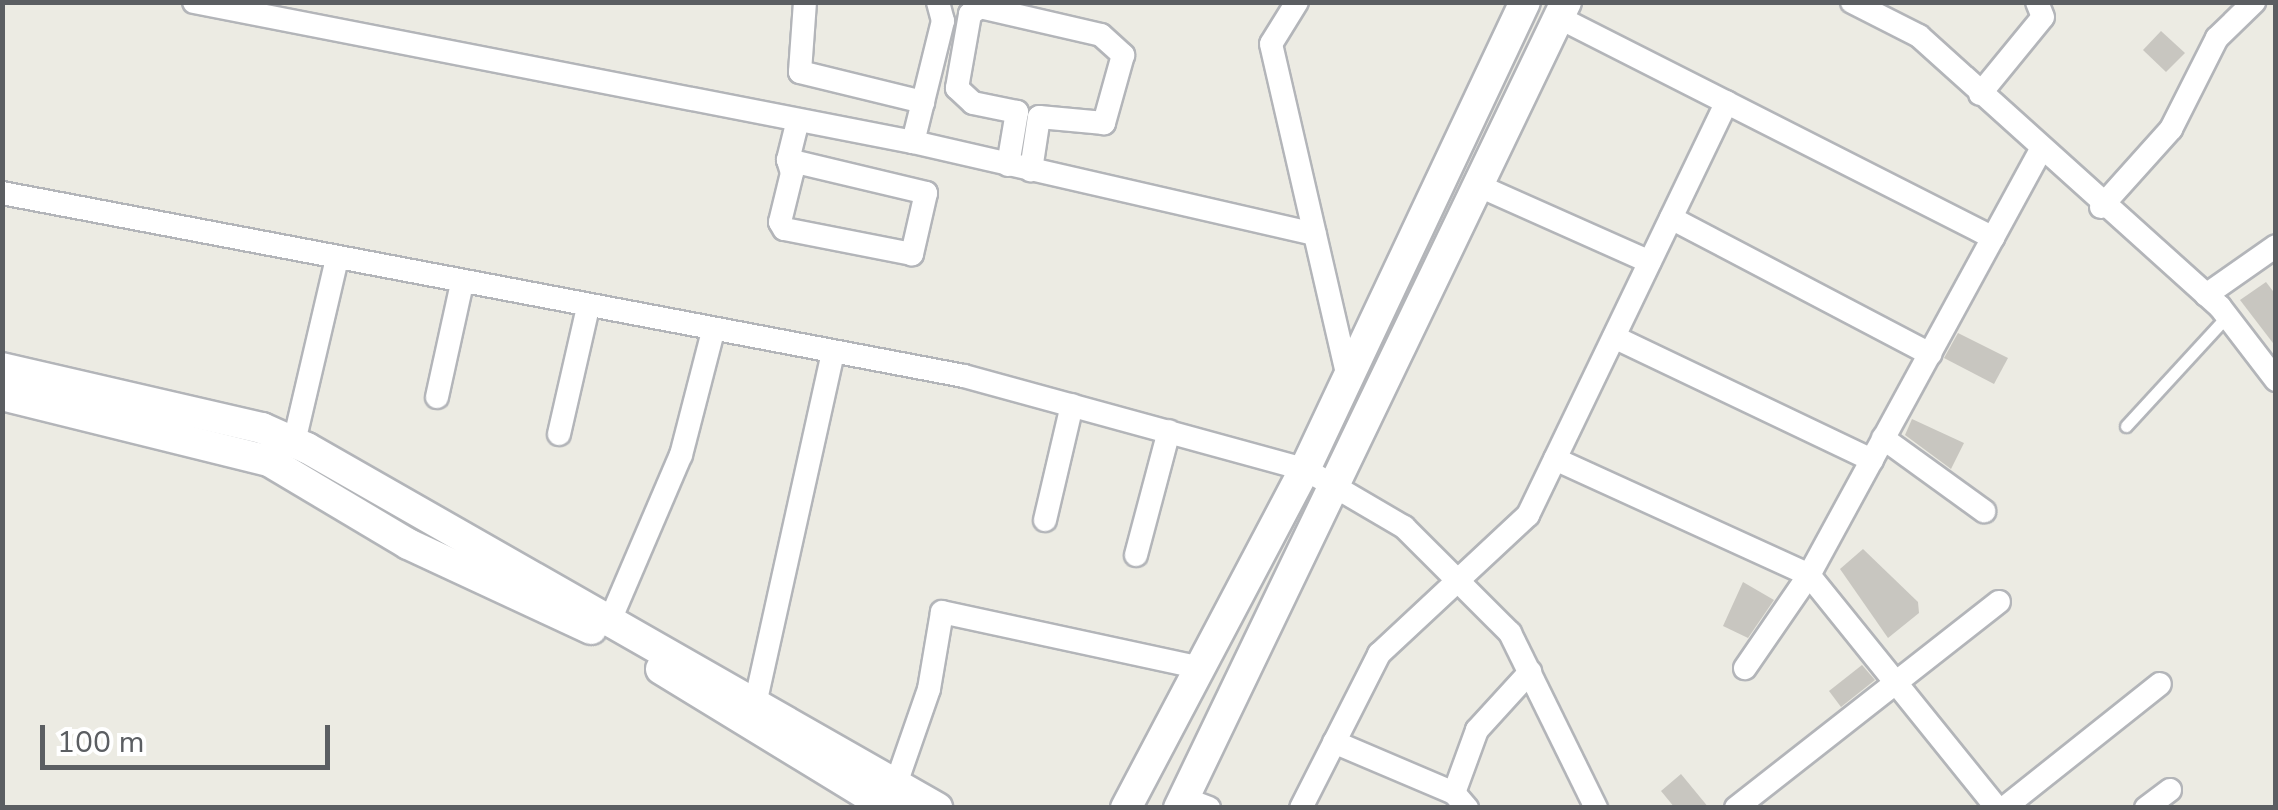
<!DOCTYPE html>
<style>
body{margin:0}
#map{position:relative;width:2278px;height:810px;overflow:hidden;background:#ecebe3;font-family:"Nunito Sans",sans-serif}
div>[style]{position:absolute}
[style*='--x']{left:calc(var(--x)*1px);top:calc(var(--y)*1px);width:calc(var(--w)*1px);rotate:calc(var(--a)*1deg)}
.building>*{inset:0;background:#c8c6c0}
.roads{filter:drop-shadow(2px 0 #b3b5b9) drop-shadow(-2px 0 #b3b5b9) drop-shadow(0 2px #b3b5b9) drop-shadow(0 -2px #b3b5b9)}
.lane>*{height:11px;margin:-5.5px;padding:0 5.5px;transform-origin:5.5px;border-radius:5.5px;background:#fff}
.street>*{height:22px;margin:-11px;padding:0 11px;transform-origin:11px;border-radius:11px;background:#fff}
.secondary>*{height:30px;margin:-15px;padding:0 15px;transform-origin:15px;border-radius:15px;background:#fff}
span{translate:-50% -50%;white-space:nowrap;text-align:center;line-height:1.15;-webkit-text-stroke:8px #fff;paint-order:stroke}
.frame{position:absolute;inset:0;border:5px solid #5b5e62;pointer-events:none}
.scale{position:absolute;left:40px;top:725px;width:290px;height:45px;box-sizing:border-box;border:5px solid #5b5e62;border-top:0;padding-left:12px;font-size:30px;line-height:35px;white-space:nowrap;color:#5b5e62;-webkit-text-stroke:8px #fff;paint-order:stroke}
</style>
<div id="map">
<div class="building">
<i style="clip-path:polygon(2161px 31px,2185px 53px,2166px 72px,2143px 50px)"></i>
<i style="clip-path:polygon(2266px 282px,2276px 295px,2276px 347px,2240px 300px)"></i>
<i style="clip-path:polygon(1958px 333px,2008px 358px,1994px 384px,1944px 358px)"></i>
<i style="clip-path:polygon(1912px 419px,1964px 443px,1951px 469px,1905px 435px)"></i>
<i style="clip-path:polygon(1863px 549px,1918px 602px,1919px 613px,1888px 638px,1840px 569px)"></i>
<i style="clip-path:polygon(1743px 582px,1774px 600px,1748px 638px,1723px 626px)"></i>
<i style="clip-path:polygon(1862px 665px,1875px 680px,1841px 707px,1829px 691px)"></i>
<i style="clip-path:polygon(1681px 774px,1709px 808px,1675px 808px,1661px 791px)"></i>
</div>
<div class="roads">
<div class="lane">
<i style="--x:2126;--y:426;--w:149;--a:-47.4"></i>
</div>
<div class="street">
<i style="--x:194;--y:2;--w:733;--a:11.02"></i>
<i style="--x:913;--y:142;--w:412;--a:12.9"></i>
<i style="--x:805;--y:2;--w:70;--a:94.1"></i>
<i style="--x:800;--y:72;--w:127;--a:13.7"></i>
<i style="--x:1297;--y:2;--w:49;--a:121.8"></i>
<i style="--x:1271;--y:44;--w:342;--a:77"></i>
<i style="--x:1852;--y:2;--w:75;--a:26.9"></i>
<i style="--x:1919;--y:36;--w:405;--a:42"></i>
<i style="--x:2220;--y:307;--w:92;--a:52.5"></i>
<i style="--x:1558;--y:17;--w:488;--a:26.9"></i>
<i style="--x:1980;--y:94;--w:99;--a:-50.7"></i>
<i style="--x:2043;--y:17;--w:16;--a:-112"></i>
<i style="--x:913;--y:142;--w:125;--a:-76.1"></i>
<i style="--x:943;--y:21;--w:20;--a:-105"></i>
<i style="--x:788;--y:160;--w:142;--a:13.4"></i>
<i style="--x:926;--y:193;--w:63;--a:102.9"></i>
<i style="--x:912;--y:254;--w:130;--a:-168.9"></i>
<i style="--x:784;--y:229;--w:8;--a:-120"></i>
<i style="--x:780;--y:222;--w:50;--a:-76.2"></i>
<i style="--x:792;--y:173;--w:14;--a:-107"></i>
<i style="--x:788;--y:160;--w:41;--a:-76"></i>
<i style="--x:1008;--y:165;--w:54;--a:-80.4"></i>
<i style="--x:1017;--y:112;--w:45;--a:-168.4"></i>
<i style="--x:973;--y:103;--w:22;--a:-137"></i>
<i style="--x:957;--y:88;--w:75;--a:-80"></i>
<i style="--x:970;--y:14;--w:12;--a:-35"></i>
<i style="--x:980;--y:7;--w:124;--a:13"></i>
<i style="--x:1101;--y:35;--w:30;--a:42"></i>
<i style="--x:1123;--y:55;--w:71;--a:105.6"></i>
<i style="--x:1104;--y:123;--w:65;--a:-174.7"></i>
<i style="--x:1039;--y:117;--w:54;--a:98.6"></i>
<i style="--x:1477;--y:185;--w:189;--a:24"></i>
<i style="--x:2;--y:193;--w:979;--a:10.77"></i>
<i style="--x:964;--y:376;--w:353;--a:15.3"></i>
<i style="--x:1305;--y:469;--w:115;--a:30.4"></i>
<i style="--x:1404;--y:527;--w:150;--a:45"></i>
<i style="--x:1510;--y:633;--w:195;--a:63.8"></i>
<i style="--x:2101;--y:207;--w:105;--a:-48.1"></i>
<i style="--x:2171;--y:129;--w:102;--a:-63.2"></i>
<i style="--x:2217;--y:38;--w:52;--a:-44.2"></i>
<i style="--x:1671;--y:218;--w:293;--a:27.7"></i>
<i style="--x:2206;--y:295;--w:85;--a:-35"></i>
<i style="--x:1614;--y:337;--w:286;--a:25.5"></i>
<i style="--x:437;--y:397;--w:117;--a:-77.6"></i>
<i style="--x:559;--y:434;--w:130;--a:-77.1"></i>
<i style="--x:1883;--y:438;--w:125;--a:35.9"></i>
<i style="--x:294;--y:442;--w:188;--a:-76.8"></i>
<i style="--x:1555;--y:459;--w:279;--a:24.5"></i>
<i style="--x:1809;--y:575;--w:113;--a:124.5"></i>
<i style="--x:1045;--y:520;--w:118;--a:-76.8"></i>
<i style="--x:1136;--y:555;--w:128;--a:-75.1"></i>
<i style="--x:611;--y:618;--w:177;--a:-66.8"></i>
<i style="--x:681;--y:455;--w:128;--a:-75.5"></i>
<i style="--x:756;--y:700;--w:356;--a:-77.5"></i>
<i style="--x:1334;--y:742;--w:130;--a:23"></i>
<i style="--x:1454;--y:793;--w:20;--a:49"></i>
<i style="--x:897;--y:781;--w:97;--a:-70.8"></i>
<i style="--x:929;--y:689;--w:78;--a:-80.4"></i>
<i style="--x:942;--y:612;--w:265;--a:12.2"></i>
<i style="--x:1454;--y:793;--w:67;--a:-69.9"></i>
<i style="--x:1477;--y:730;--w:79;--a:-47.6"></i>
<i style="--x:1183;--y:798;--w:28;--a:21"></i>
<i style="--x:1301;--y:808;--w:173;--a:-63.1"></i>
<i style="--x:1379;--y:654;--w:204;--a:-43"></i>
<i style="--x:1528;--y:515;--w:458;--a:-64.3"></i>
<i style="--x:1736;--y:808;--w:334;--a:-38.1"></i>
<i style="--x:1997;--y:808;--w:299;--a:-128.9"></i>
<i style="--x:1809;--y:575;--w:482;--a:-61.4"></i>
<i style="--x:2004;--y:808;--w:199;--a:-38.5"></i>
<i style="--x:2146;--y:808;--w:30;--a:-37"></i>
</div>
<div class="secondary">
<i style="--x:2;--y:368;--w:267;--a:13"></i>
<i style="--x:262;--y:428;--w:49;--a:24"></i>
<i style="--x:307;--y:448;--w:726;--a:29.74"></i>
<i style="--x:2;--y:395;--w:275;--a:13.9"></i>
<i style="--x:269;--y:461;--w:162;--a:30.8"></i>
<i style="--x:408;--y:544;--w:202;--a:24.9"></i>
<i style="--x:661;--y:669;--w:267;--a:31.4"></i>
<i style="--x:1126;--y:808;--w:383;--a:-62.2"></i>
<i style="--x:1305;--y:469;--w:516;--a:-64.78"></i>
<i style="--x:1179;--y:808;--w:894;--a:-64.35"></i>
</div>
</div>
<div class="frame"></div>
<div class="scale">100 m</div>
</div>
